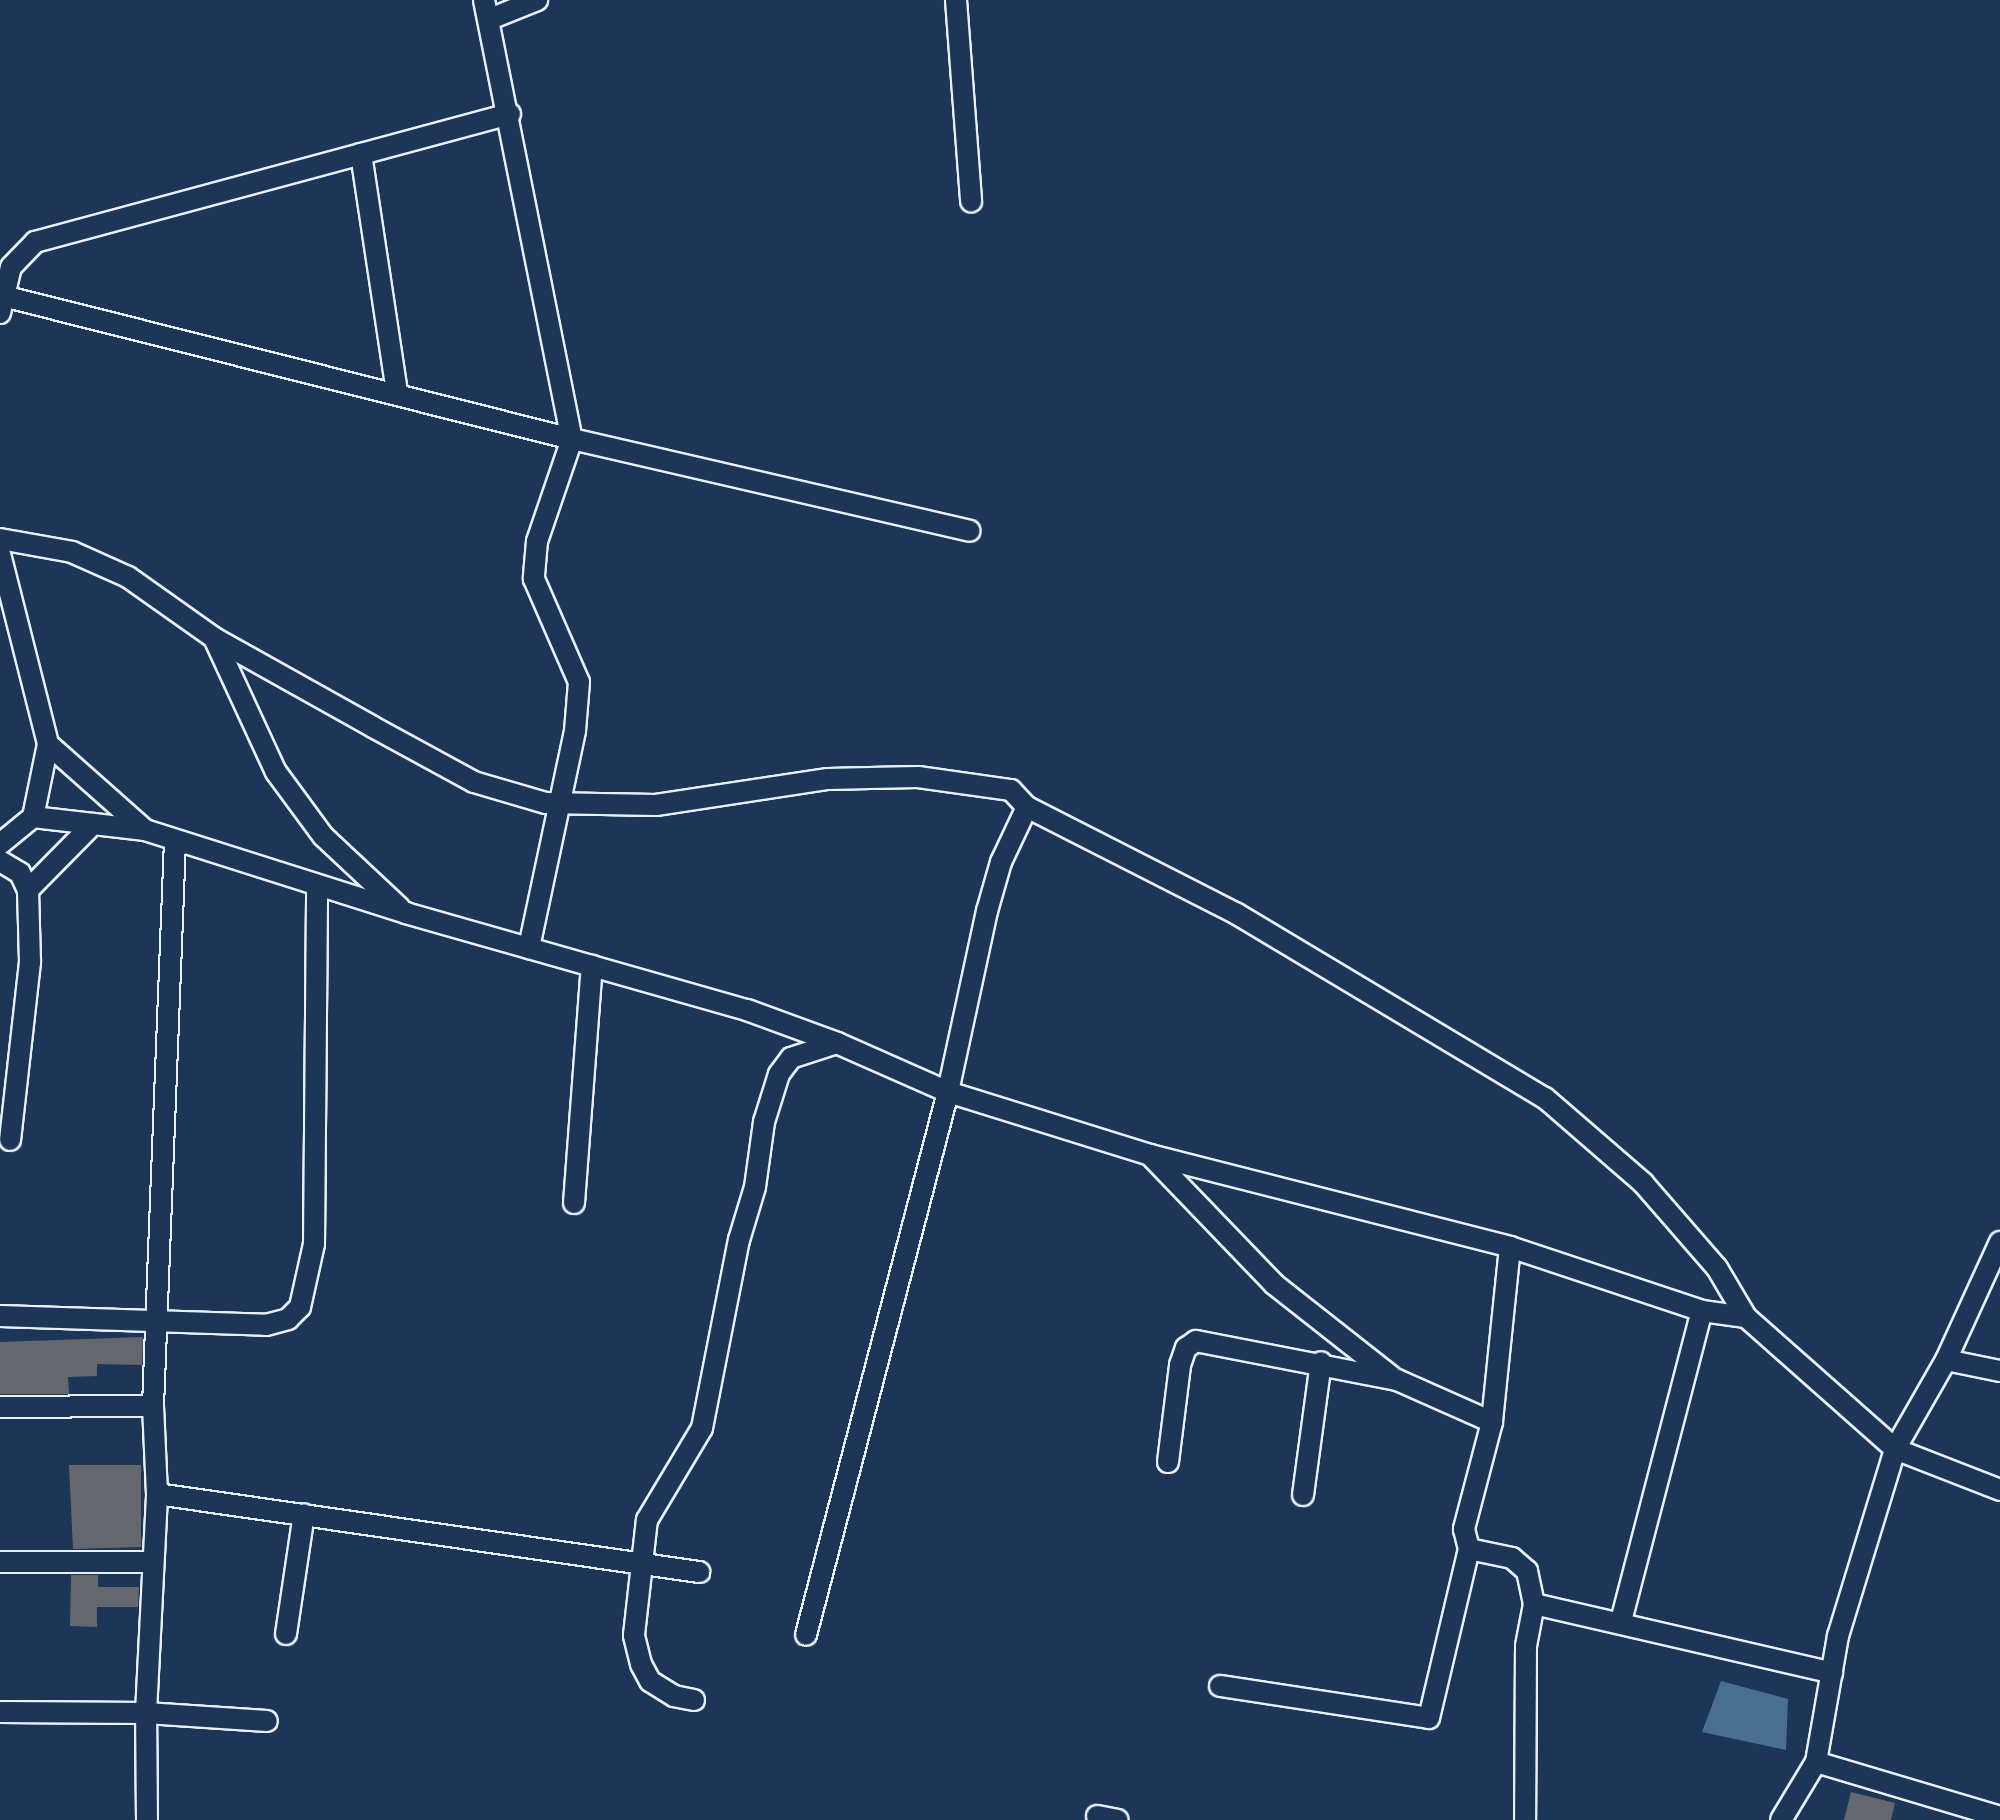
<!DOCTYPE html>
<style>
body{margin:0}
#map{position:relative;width:2000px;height:1820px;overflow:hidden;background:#1d3557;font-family:Dekko,sans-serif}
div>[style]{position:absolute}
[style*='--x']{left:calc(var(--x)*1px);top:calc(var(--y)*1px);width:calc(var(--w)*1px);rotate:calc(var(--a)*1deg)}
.water>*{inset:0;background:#486e90}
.building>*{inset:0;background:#64686e}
.roads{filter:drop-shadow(2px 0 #e8f1f8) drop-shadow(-2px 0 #e8f1f8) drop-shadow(0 2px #e8f1f8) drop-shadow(0 -2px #e8f1f8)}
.minor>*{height:20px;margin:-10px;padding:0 10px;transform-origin:10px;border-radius:10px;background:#1d3557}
span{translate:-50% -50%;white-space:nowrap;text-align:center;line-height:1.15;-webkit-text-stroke:8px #1d3557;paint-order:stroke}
</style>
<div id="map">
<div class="water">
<i style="clip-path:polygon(1721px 1681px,1788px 1699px,1786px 1750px,1702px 1732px)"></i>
</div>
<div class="building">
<i style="clip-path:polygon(143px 1337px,142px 1365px,97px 1364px,97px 1376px,68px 1377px,69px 1394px,0 1394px,0 1342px)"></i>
<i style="clip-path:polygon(69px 1465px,141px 1465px,141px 1547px,73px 1549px)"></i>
<i style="clip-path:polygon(71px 1575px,98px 1575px,98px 1587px,139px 1587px,138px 1607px,97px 1607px,97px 1627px,70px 1626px)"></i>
<i style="clip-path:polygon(1851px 1792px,1895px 1803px,1891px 1820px,1844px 1820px)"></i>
</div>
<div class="roads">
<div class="minor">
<i style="--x:484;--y:0;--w:448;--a:78.7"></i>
<i style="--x:572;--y:439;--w:108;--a:108.9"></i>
<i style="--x:537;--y:541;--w:38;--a:95"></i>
<i style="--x:534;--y:579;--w:112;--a:66.4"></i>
<i style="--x:579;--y:682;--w:49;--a:94.7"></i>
<i style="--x:575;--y:731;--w:222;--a:102"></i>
<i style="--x:956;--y:0;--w:202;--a:85.7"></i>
<i style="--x:490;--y:19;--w:51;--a:-22"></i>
<i style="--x:361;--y:154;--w:242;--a:81.4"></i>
<i style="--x:7;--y:297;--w:583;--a:14.11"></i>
<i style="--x:572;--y:439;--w:408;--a:13"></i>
<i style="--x:0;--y:313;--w:47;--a:-76.6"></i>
<i style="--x:11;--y:267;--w:35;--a:-46"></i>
<i style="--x:35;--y:242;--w:492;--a:-15.1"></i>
<i style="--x:0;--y:539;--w:73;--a:10.2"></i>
<i style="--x:72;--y:552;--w:61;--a:24.1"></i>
<i style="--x:128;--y:577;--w:105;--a:35.3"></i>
<i style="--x:214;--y:638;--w:182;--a:29.2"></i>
<i style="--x:373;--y:727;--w:115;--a:28.6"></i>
<i style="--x:474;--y:782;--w:75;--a:16.3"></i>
<i style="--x:546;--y:803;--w:110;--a:1"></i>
<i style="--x:656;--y:805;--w:174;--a:-8.6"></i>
<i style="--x:828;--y:779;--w:90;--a:-1.3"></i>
<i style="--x:918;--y:777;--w:94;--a:8"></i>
<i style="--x:1011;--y:790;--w:23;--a:47"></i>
<i style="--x:1027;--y:807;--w:61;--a:115.3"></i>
<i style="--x:1001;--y:862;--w:51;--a:105.9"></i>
<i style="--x:987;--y:911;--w:185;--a:102.2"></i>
<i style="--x:948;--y:1092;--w:561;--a:104.66"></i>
<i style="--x:0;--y:554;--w:196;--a:75.8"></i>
<i style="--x:48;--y:744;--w:75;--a:101.6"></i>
<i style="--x:33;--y:817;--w:43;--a:140.7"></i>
<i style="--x:214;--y:638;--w:148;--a:65.2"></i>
<i style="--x:276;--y:772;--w:79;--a:53.7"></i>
<i style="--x:323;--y:836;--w:105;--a:43.1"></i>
<i style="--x:48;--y:744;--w:130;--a:41.6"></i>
<i style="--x:1027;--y:807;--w:236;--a:27"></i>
<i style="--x:1237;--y:914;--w:359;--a:30.9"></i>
<i style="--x:1545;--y:1098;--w:130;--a:40.9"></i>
<i style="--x:1643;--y:1183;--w:113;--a:49"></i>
<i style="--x:1717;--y:1268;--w:57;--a:59.4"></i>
<i style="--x:33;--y:817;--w:113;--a:6.6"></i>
<i style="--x:145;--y:830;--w:274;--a:17.6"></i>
<i style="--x:406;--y:913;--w:355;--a:15.9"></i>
<i style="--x:747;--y:1010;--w:96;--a:20.1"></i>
<i style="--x:837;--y:1043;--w:121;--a:23.8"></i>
<i style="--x:948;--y:1092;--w:212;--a:17.3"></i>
<i style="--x:1150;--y:1155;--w:372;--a:14.3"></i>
<i style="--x:1510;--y:1247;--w:202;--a:18.4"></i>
<i style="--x:1702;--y:1311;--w:44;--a:7.8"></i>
<i style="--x:1746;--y:1317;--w:199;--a:41.5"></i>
<i style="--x:1895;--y:1449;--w:113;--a:21.3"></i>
<i style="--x:0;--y:861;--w:23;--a:31"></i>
<i style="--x:20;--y:873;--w:19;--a:65"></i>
<i style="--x:28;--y:890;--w:72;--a:88.4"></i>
<i style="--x:30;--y:962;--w:179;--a:96.4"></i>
<i style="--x:28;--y:890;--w:93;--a:-45.4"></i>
<i style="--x:1150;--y:1155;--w:179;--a:46.1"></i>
<i style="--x:1274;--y:1284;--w:149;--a:38.2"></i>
<i style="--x:574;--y:1203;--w:238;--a:-85.7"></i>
<i style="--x:1510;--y:1247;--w:176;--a:95.9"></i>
<i style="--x:1492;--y:1422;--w:111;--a:104.7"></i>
<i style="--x:1464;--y:1529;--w:21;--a:76"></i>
<i style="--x:1469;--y:1549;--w:44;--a:11.8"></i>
<i style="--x:1512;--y:1558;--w:20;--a:41"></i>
<i style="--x:1527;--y:1571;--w:34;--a:78"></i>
<i style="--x:1534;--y:1604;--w:43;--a:100.8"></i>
<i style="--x:1526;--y:1646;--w:174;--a:90.3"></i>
<i style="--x:0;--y:1316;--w:266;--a:1.9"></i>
<i style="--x:266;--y:1325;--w:23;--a:-15"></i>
<i style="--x:288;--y:1319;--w:17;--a:-45"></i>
<i style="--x:300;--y:1307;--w:65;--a:-77.5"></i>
<i style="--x:314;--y:1244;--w:358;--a:-89.5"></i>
<i style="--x:1946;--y:1360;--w:55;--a:11.5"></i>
<i style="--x:0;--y:1407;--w:153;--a:-0.4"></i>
<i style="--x:1168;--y:1462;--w:98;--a:-82.9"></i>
<i style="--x:1180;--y:1365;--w:18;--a:-71"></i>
<i style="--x:1186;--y:1348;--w:12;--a:-35"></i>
<i style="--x:1196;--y:1341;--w:205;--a:11"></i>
<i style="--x:1397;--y:1380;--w:104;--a:23.9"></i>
<i style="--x:157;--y:1494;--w:548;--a:8.19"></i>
<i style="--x:1303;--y:1495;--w:134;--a:-82.3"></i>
<i style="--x:0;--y:1562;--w:151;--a:0"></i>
<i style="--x:1534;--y:1604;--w:306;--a:13"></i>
<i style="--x:1621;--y:1621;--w:320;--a:-75.4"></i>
<i style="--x:286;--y:1634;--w:121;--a:-81.5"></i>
<i style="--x:1220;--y:1686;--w:211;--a:8.7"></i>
<i style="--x:1429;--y:1718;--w:174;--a:-76.7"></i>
<i style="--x:694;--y:1700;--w:20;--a:-169"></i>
<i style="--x:674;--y:1696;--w:28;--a:-148"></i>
<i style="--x:650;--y:1681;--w:19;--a:-118"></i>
<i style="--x:641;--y:1664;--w:30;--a:-104"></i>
<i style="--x:634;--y:1635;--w:116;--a:-83.6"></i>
<i style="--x:647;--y:1520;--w:107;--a:-59.1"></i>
<i style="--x:702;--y:1428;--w:192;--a:-78.9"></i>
<i style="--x:739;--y:1240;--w:55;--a:-73.2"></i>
<i style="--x:755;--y:1187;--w:66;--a:-82.1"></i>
<i style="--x:764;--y:1122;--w:50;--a:-72.6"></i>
<i style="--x:779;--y:1074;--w:20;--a:-53"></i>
<i style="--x:791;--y:1058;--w:48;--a:-18.1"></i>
<i style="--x:0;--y:1712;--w:146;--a:0.4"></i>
<i style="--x:146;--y:1713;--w:121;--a:3.8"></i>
<i style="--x:1816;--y:1762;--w:192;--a:16.6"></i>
<i style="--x:1097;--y:1816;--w:21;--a:11"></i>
<i style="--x:147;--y:1820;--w:107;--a:-90.5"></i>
<i style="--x:146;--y:1713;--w:219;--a:-87.1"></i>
<i style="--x:157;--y:1494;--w:88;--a:-92.6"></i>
<i style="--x:153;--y:1406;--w:564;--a:-87.77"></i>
<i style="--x:1781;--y:1820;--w:68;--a:-58.9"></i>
<i style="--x:1816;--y:1762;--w:128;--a:-80.1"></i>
<i style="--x:1838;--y:1636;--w:195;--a:-73"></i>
<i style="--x:1895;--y:1449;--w:103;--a:-60.2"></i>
<i style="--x:1946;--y:1360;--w:130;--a:-65.4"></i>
</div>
</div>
</div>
